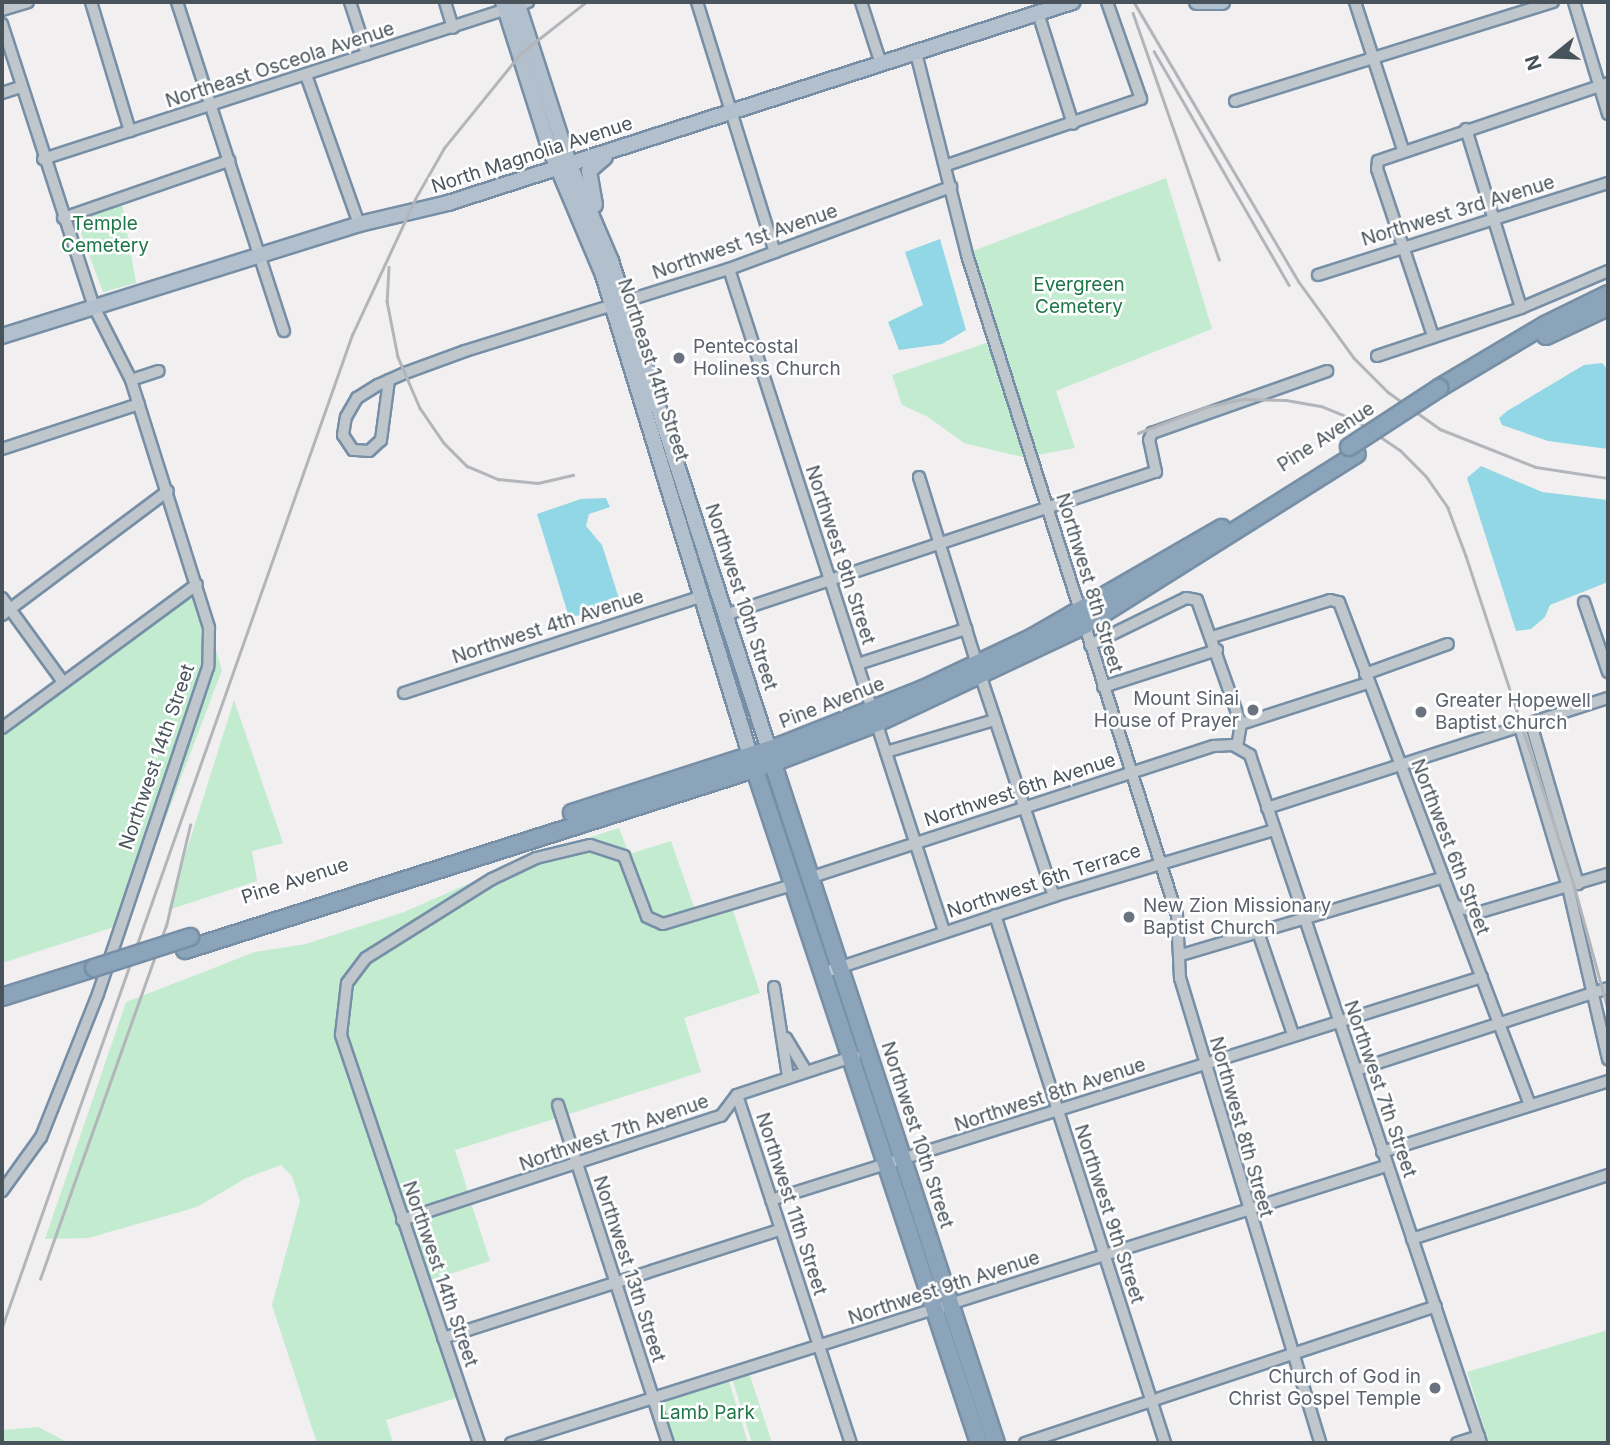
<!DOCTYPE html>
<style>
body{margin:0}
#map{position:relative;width:1610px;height:1445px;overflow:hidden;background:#f2eff0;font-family:Inter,sans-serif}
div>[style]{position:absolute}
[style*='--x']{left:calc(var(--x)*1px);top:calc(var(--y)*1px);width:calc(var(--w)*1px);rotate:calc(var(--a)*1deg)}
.green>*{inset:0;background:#c2ebd0}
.water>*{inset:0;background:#92d7e5}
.roads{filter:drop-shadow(2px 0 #768fa6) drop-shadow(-2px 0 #768fa6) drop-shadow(0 2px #768fa6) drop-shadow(0 -2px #768fa6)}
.minor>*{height:10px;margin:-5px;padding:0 5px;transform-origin:5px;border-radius:5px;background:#bfc7cd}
.major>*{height:14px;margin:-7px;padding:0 7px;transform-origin:7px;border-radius:7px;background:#b1c0cc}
.highway>*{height:16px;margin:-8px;padding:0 8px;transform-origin:8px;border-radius:8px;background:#8ba4ba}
.rail>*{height:2.5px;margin:-1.25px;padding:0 1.25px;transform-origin:1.25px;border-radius:1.25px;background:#b2b5b9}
.bridges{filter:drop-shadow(2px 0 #768fa6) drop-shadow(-2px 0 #768fa6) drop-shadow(0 2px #768fa6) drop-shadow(0 -2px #768fa6)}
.highway-bridge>*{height:16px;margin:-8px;padding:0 8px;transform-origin:8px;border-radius:8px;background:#8ba4ba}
.dots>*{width:19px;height:19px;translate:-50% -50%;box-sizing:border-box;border:4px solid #fff;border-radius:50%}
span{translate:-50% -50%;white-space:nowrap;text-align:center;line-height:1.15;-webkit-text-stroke:5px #fff;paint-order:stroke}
.street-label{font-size:19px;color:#49535b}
.park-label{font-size:19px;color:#1f7747}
.worship-label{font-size:19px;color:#5b616d}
.left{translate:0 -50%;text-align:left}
.right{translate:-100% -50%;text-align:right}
.frame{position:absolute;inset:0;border:4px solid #49535b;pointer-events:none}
.north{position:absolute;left:1519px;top:21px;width:70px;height:70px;-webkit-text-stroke:5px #fff;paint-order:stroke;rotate:252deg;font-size:19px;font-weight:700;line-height:28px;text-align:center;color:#49535b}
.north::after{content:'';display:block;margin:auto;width:24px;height:32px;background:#49535b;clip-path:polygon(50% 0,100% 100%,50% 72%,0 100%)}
</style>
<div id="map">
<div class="green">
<i style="clip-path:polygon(1166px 178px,1212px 329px,1056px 391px,1075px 448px,1037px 455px,973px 251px)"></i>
<i style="clip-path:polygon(122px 204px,136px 283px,103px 292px,78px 225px,79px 218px)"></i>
<i style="clip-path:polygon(989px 342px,1026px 458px,964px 443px,928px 417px,902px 405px,892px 375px)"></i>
<i style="clip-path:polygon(194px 591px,205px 629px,203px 667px,114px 927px,2px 963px,2px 733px)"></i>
<i style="clip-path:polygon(213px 640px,222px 670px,126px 923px,212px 668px)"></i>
<i style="clip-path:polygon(234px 700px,283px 843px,252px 851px,257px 881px,168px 910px)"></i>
<i style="clip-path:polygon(619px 828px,629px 854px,671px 841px,695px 910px,663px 920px,651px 914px,626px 852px,615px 845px,591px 841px,537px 854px)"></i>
<i style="clip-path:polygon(590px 849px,620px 858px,643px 919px,660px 928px,732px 907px,760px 993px,684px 1018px,701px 1072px,566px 1115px,561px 1100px,553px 1102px,557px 1118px,455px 1150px,469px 1195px,405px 1214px,346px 1034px,352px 984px,369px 961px,494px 882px,538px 862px)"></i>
<i style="clip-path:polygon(520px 861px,363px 955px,344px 981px,337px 1009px,338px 1039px,459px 1397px,386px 1420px,393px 1443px,317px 1443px,272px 1305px,300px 1201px,292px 1176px,281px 1165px,246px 1178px,197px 1207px,88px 1238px,45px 1239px,126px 1002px,255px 952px,306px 944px,404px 912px)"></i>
<i style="clip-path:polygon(471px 1203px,490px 1261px,428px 1281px,408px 1222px)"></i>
<i style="clip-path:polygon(1608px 1330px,1608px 1443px,1489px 1443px,1467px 1372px)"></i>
<i style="clip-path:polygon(749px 1373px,772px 1443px,752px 1443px,732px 1378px)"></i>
<i style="clip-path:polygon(727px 1375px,748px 1443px,668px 1443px,653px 1399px)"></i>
<i style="clip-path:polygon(38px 1427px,69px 1443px,2px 1443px,2px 1430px)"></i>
</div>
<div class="water">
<i style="clip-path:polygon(940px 239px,966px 330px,942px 344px,899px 350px,888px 322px,923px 305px,905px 252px)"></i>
<i style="clip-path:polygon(1602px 363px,1608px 370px,1608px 449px,1548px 441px,1502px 425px,1499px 418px,1507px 411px,1584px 365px)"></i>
<i style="clip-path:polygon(1481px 466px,1542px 492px,1608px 500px,1608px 582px,1550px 605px,1545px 617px,1531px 629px,1516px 631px,1467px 478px)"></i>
<i style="clip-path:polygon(606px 498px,610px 507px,589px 514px,586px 526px,602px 545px,622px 608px,569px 617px,537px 514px,581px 499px)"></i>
</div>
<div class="roads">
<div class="minor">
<i style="--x:91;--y:2;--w:135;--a:73.2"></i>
<i style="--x:177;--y:2;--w:346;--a:72"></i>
<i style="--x:350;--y:2;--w:55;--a:71.9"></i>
<i style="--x:445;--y:2;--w:27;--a:73"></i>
<i style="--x:697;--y:2;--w:262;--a:72.7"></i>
<i style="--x:861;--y:2;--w:65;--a:72.1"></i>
<i style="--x:1355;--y:2;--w:156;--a:72"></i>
<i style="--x:1574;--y:2;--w:117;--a:73.1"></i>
<i style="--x:2;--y:10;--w:27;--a:-17"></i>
<i style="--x:1038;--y:13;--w:116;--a:72.5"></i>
<i style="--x:2;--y:24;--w:298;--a:72"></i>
<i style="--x:94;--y:307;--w:82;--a:63.1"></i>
<i style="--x:131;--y:380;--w:260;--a:72.5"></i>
<i style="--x:209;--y:628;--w:39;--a:91"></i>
<i style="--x:208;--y:667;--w:345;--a:108.6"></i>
<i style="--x:98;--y:994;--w:154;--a:111.7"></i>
<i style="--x:41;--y:1137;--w:67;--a:125.8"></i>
<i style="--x:916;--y:53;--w:208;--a:75.8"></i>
<i style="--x:967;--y:255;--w:693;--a:72.35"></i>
<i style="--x:1177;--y:915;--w:63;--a:87.3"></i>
<i style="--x:1180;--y:978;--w:486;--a:73.2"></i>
<i style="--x:306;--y:75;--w:158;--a:70.4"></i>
<i style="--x:2;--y:93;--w:19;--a:-18"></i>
<i style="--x:1235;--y:101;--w:333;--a:-17.3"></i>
<i style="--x:1466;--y:129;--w:187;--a:72.9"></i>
<i style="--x:43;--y:159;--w:510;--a:-17.94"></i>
<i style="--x:947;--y:165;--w:205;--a:-18.8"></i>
<i style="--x:1141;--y:99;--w:103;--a:-109.3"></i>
<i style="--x:63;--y:218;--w:176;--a:-19"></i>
<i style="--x:729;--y:269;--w:696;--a:72.01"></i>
<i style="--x:1318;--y:275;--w:304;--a:-17.6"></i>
<i style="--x:1433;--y:336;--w:176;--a:-108.5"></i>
<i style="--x:1377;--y:169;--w:8;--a:-83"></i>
<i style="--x:1378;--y:161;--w:243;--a:-18.7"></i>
<i style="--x:1377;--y:356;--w:152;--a:-18.4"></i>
<i style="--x:1521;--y:308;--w:95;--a:-23"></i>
<i style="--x:131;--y:380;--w:29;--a:-18"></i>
<i style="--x:389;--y:380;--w:61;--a:97.6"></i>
<i style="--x:381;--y:440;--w:16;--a:137"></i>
<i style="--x:369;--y:451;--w:16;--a:-176"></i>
<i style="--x:353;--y:450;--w:18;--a:-124"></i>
<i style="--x:343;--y:435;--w:18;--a:-81"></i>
<i style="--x:346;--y:417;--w:22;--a:-60"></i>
<i style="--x:357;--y:398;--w:25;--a:-32"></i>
<i style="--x:378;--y:385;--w:30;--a:-24"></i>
<i style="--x:405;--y:373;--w:64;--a:-20.1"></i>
<i style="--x:465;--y:351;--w:276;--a:-17.3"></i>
<i style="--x:729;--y:269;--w:237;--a:-20.3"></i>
<i style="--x:2;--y:449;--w:144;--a:-18.2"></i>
<i style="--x:919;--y:477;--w:196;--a:72.8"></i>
<i style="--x:2;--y:598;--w:104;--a:54"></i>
<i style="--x:1584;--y:602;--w:74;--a:71.1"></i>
<i style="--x:2;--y:615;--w:207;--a:-36.8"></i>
<i style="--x:725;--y:615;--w:454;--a:-18.4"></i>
<i style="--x:1156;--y:472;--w:33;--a:-102"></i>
<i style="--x:1149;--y:440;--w:8;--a:-67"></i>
<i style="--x:1152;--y:433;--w:186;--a:-19.5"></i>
<i style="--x:1212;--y:637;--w:124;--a:-17.4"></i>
<i style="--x:1330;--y:600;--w:9;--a:13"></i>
<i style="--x:1339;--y:602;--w:538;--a:69.21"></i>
<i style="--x:1090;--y:645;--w:107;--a:-26.1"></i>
<i style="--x:1186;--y:598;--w:11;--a:10"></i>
<i style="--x:1197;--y:600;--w:132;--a:70.5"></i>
<i style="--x:1241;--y:724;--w:23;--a:100"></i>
<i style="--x:858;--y:664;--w:114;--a:-18"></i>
<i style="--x:1365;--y:674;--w:88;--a:-19.9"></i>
<i style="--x:981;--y:677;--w:231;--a:71.6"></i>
<i style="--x:1103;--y:687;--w:120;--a:-18"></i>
<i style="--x:404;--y:693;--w:314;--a:-18"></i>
<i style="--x:1241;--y:724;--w:133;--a:-17.9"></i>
<i style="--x:1531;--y:724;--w:167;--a:73.6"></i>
<i style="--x:1520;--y:727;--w:167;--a:73.3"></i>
<i style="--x:1568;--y:887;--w:177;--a:76.9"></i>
<i style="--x:2;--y:728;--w:242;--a:-36.4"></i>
<i style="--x:886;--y:752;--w:114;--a:-16.4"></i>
<i style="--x:1267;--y:808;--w:358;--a:-17.9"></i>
<i style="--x:809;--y:878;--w:426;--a:-18.1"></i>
<i style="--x:1214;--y:746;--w:19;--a:-3"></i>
<i style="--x:1233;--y:745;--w:20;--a:30"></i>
<i style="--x:1250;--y:755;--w:726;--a:71.44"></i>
<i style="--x:1454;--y:905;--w:24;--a:19"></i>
<i style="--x:1477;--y:913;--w:137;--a:-16.6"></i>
<i style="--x:995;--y:915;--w:555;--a:72.15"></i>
<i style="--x:1258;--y:932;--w:108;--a:71.1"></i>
<i style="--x:1181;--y:955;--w:274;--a:-16.5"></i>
<i style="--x:826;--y:972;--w:240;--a:-18.4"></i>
<i style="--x:1054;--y:896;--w:230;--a:-16.7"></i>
<i style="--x:774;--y:987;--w:90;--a:81.1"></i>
<i style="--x:786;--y:1038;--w:39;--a:59"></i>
<i style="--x:1356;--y:1070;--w:265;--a:-18"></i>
<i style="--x:737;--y:1095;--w:366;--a:71.9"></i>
<i style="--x:558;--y:1105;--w:355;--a:72"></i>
<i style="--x:1382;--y:1152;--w:237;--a:-17.4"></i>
<i style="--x:771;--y:1200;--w:745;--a:-17.41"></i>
<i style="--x:402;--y:1220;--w:336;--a:-18.1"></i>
<i style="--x:721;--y:1116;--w:26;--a:-53"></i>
<i style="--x:737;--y:1095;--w:124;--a:-18.3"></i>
<i style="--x:1412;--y:1239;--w:206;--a:-18.1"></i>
<i style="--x:443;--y:1338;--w:354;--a:-17.8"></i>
<i style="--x:479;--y:1443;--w:431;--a:-108.7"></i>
<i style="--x:341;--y:1035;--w:52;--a:-83.4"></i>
<i style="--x:347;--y:983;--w:31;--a:-53"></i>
<i style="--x:366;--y:958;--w:149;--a:-32.1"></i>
<i style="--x:492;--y:879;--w:49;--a:-25.5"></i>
<i style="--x:536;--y:858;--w:56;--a:-13.5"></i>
<i style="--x:590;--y:845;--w:36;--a:18"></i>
<i style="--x:624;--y:856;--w:65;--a:69.3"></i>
<i style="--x:647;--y:917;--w:17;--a:24"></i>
<i style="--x:663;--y:924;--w:135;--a:-16.8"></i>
<i style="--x:511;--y:1443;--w:918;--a:-17.57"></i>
<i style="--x:1025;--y:1443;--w:433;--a:-18.4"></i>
<i style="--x:1457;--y:1443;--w:23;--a:-18"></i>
</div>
<div class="major">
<i style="--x:503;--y:2;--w:152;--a:72.4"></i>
<i style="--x:549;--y:147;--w:139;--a:67.1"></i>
<i style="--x:603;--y:275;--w:502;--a:72.97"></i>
<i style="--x:517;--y:2;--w:169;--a:72.1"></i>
<i style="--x:569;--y:163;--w:107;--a:66.8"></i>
<i style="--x:611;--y:261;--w:514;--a:72.09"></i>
<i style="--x:1197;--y:2;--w:25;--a:0"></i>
<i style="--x:595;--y:205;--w:35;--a:-100"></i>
<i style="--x:589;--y:171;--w:21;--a:-41"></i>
<i style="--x:2;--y:336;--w:374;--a:-17.4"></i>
<i style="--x:359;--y:224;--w:91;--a:-13.3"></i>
<i style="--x:448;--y:203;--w:656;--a:-17.85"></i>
</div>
<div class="highway">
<i style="--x:1546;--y:336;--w:68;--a:-25.1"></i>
<i style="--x:1439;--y:388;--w:123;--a:-30.7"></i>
<i style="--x:1545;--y:325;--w:70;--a:-26.2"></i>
<i style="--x:770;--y:755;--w:724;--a:71.82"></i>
<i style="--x:752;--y:761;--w:719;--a:71.59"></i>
<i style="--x:572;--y:813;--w:221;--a:-17.9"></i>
<i style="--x:782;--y:745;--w:152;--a:-21.7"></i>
<i style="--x:923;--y:689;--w:122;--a:-25.3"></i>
<i style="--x:1033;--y:637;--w:218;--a:-30"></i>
<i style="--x:185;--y:950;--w:617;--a:-17.64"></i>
<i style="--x:773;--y:763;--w:111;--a:-21"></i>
<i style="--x:877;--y:723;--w:230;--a:-25.2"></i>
<i style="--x:1085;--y:625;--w:321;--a:-32.2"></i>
<i style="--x:2;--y:997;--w:96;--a:-17.5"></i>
</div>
</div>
<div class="rail">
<i style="--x:1134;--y:2;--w:325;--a:59.5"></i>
<i style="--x:1299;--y:282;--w:94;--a:54.1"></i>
<i style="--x:1354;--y:358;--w:48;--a:45"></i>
<i style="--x:1388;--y:392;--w:64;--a:35.4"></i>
<i style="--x:1440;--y:429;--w:103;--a:21.6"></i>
<i style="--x:1536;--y:467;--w:73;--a:8.7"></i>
<i style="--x:1133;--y:13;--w:261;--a:70.7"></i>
<i style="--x:1154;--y:51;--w:270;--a:60"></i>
<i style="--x:389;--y:267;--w:34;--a:93"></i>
<i style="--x:387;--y:301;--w:57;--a:78.9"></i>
<i style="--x:398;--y:357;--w:56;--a:66.7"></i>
<i style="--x:420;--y:408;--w:42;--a:55.6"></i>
<i style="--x:444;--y:443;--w:33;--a:45"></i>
<i style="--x:467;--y:466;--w:34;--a:23"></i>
<i style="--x:498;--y:479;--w:40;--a:5.7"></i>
<i style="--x:538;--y:483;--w:36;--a:-13"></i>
<i style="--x:1138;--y:433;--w:73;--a:-20.9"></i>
<i style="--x:1206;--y:407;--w:40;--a:-12"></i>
<i style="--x:1245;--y:399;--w:41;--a:1.4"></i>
<i style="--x:1286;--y:400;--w:36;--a:10"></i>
<i style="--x:1321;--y:406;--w:35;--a:22"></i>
<i style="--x:1354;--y:419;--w:55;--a:34"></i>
<i style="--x:1400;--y:450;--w:37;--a:45"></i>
<i style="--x:1426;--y:476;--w:39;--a:55"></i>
<i style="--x:1448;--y:508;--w:51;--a:69.4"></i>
<i style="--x:1466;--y:556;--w:346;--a:71.8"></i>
<i style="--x:1574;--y:885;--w:129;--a:74.7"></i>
<i style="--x:40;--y:1279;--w:375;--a:-70.4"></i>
<i style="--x:166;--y:926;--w:104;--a:-76.6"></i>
<i style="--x:2;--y:1327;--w:1052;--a:-70.57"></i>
<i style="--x:352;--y:335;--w:150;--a:-65.1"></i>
<i style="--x:415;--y:199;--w:59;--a:-60.4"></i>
<i style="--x:444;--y:148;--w:122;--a:-51"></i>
<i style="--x:521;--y:53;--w:83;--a:-38.1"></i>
</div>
<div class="bridges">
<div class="highway-bridge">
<i style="--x:1349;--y:447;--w:108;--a:-33.2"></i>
<i style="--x:94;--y:968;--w:101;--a:-17.9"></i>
</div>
</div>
<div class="dots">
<i style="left:679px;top:358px;background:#6b7280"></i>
<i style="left:1253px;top:710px;background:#6b7280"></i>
<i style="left:1421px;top:712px;background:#6b7280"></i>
<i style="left:1129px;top:917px;background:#6b7280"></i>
<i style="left:1435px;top:1388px;background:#6b7280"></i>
</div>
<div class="street-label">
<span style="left:280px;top:65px;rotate:-18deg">Northeast Osceola Avenue</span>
<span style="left:532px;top:155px;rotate:-18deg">North Magnolia Avenue</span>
<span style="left:1458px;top:211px;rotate:-17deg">Northwest 3rd Avenue</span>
<span style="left:745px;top:242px;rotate:-19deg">Northwest 1st Avenue</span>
<span style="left:653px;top:370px;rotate:72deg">Northeast 14th Street</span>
<span style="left:1326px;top:437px;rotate:-33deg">Pine Avenue</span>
<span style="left:840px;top:555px;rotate:72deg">Northwest 9th Street</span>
<span style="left:1089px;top:583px;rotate:73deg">Northwest 8th Street</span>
<span style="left:741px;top:597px;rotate:72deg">Northwest 10th Street</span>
<span style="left:548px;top:627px;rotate:-18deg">Northwest 4th Avenue</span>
<span style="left:832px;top:703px;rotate:-21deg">Pine Avenue</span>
<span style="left:157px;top:757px;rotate:-71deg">Northwest 14th Street</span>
<span style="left:1020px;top:790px;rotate:-18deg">Northwest 6th Avenue</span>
<span style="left:1450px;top:847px;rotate:69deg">Northwest 6th Street</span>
<span style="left:295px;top:881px;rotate:-18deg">Pine Avenue</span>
<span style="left:1044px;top:881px;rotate:-18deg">Northwest 6th Terrace</span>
<span style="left:1380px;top:1089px;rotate:71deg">Northwest 7th Street</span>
<span style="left:1050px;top:1095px;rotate:-18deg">Northwest 8th Avenue</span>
<span style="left:1241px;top:1127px;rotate:74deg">Northwest 8th Street</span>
<span style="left:614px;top:1133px;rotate:-19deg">Northwest 7th Avenue</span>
<span style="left:917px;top:1135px;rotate:72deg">Northwest 10th Street</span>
<span style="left:791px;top:1204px;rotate:72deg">Northwest 11th Street</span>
<span style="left:1109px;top:1214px;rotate:72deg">Northwest 9th Street</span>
<span style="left:629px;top:1269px;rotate:72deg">Northwest 13th Street</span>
<span style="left:440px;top:1274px;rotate:71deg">Northwest 14th Street</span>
<span style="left:944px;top:1288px;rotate:-18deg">Northwest 9th Avenue</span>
</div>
<div class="park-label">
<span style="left:105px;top:235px">Temple<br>Cemetery</span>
<span style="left:1079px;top:296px">Evergreen<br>Cemetery</span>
<span style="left:707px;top:1413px">Lamb Park</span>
</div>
<div class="worship-label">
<span class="left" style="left:693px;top:358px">Pentecostal<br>Holiness Church</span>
<span class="right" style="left:1239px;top:710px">Mount Sinai<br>House of Prayer</span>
<span class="left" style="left:1435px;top:712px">Greater Hopewell<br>Baptist Church</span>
<span class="left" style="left:1143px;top:917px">New Zion Missionary<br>Baptist Church</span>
<span class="right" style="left:1421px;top:1388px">Church of God in<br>Christ Gospel Temple</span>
</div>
<div class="frame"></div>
<div class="north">N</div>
</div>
